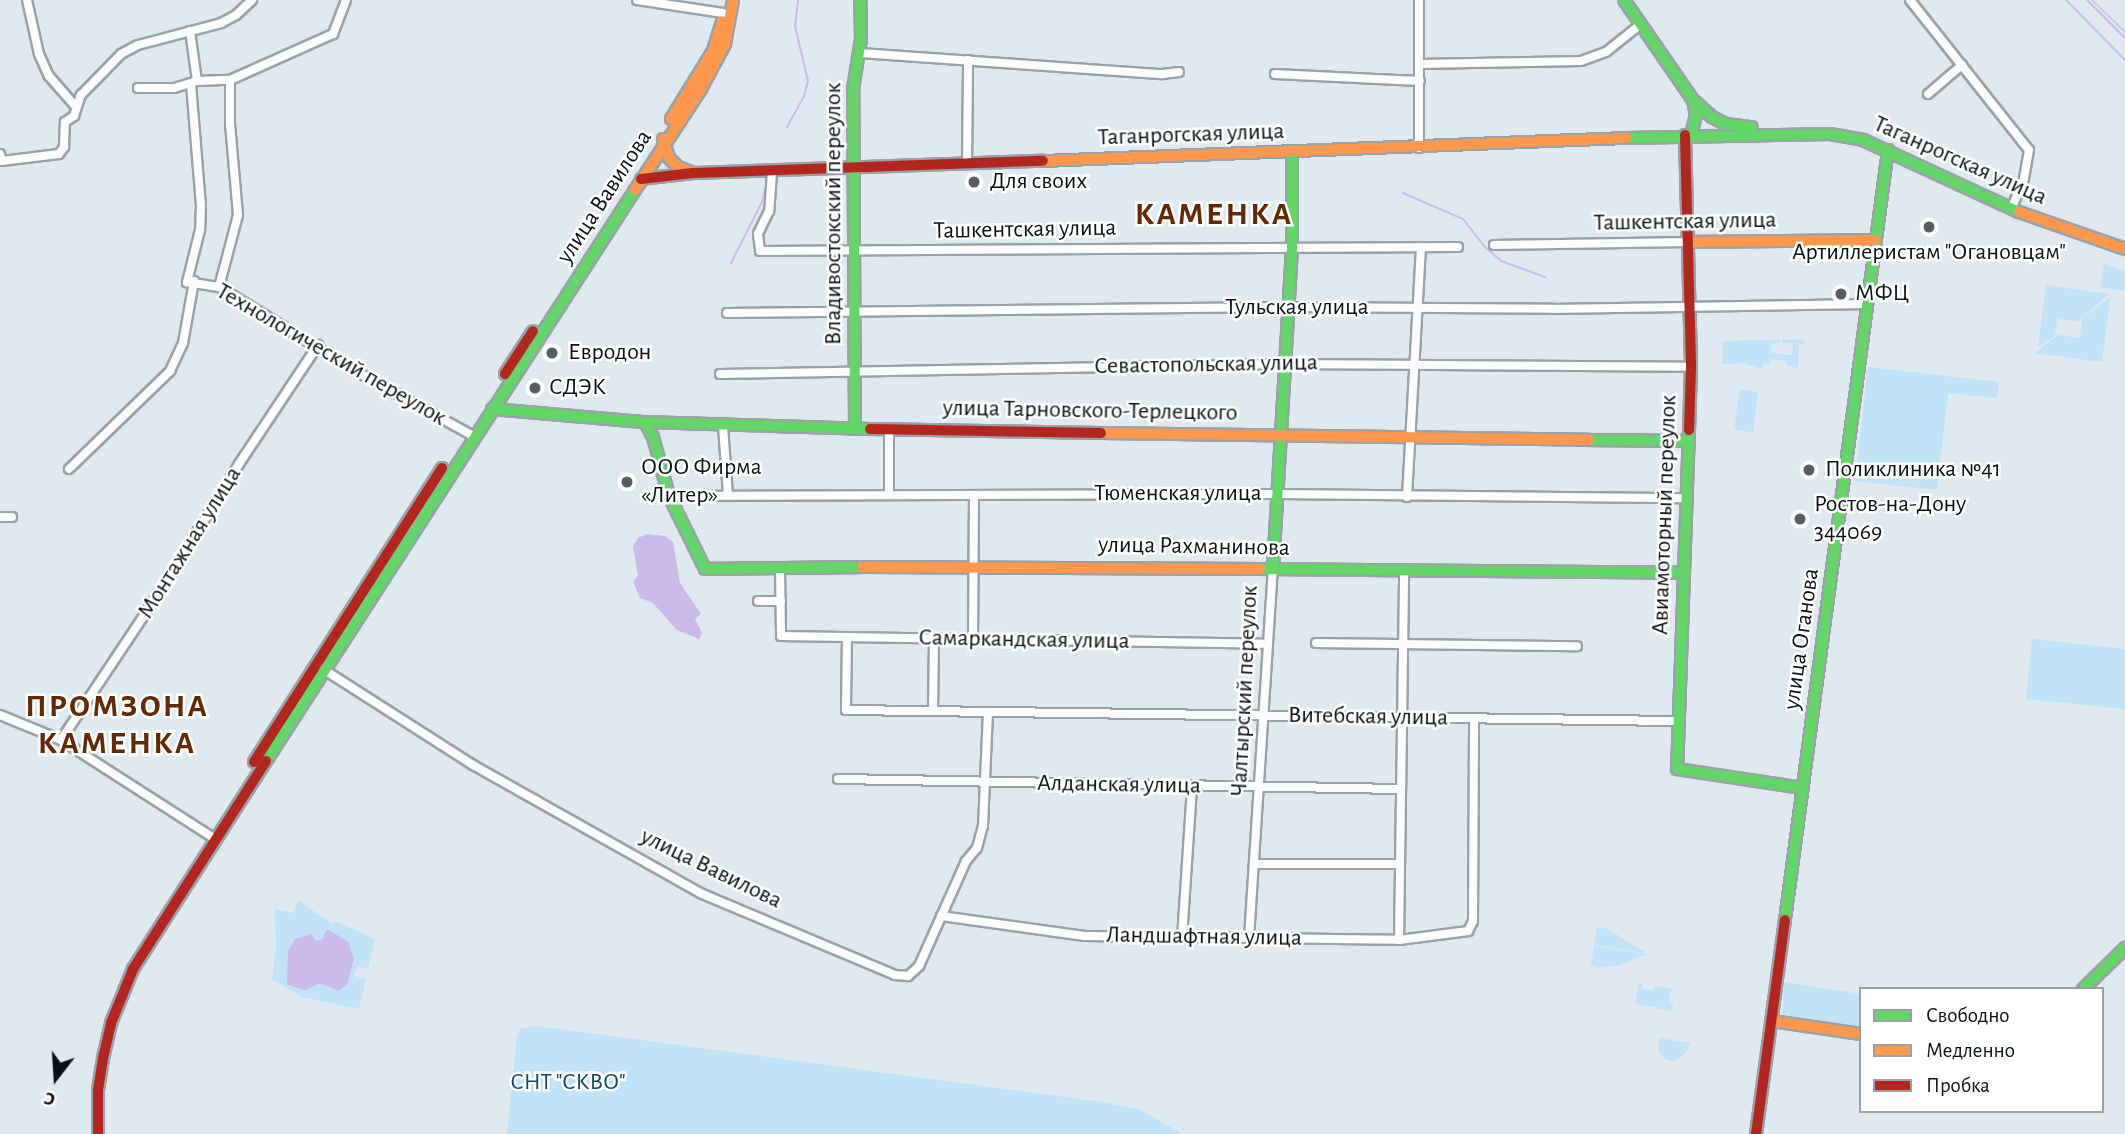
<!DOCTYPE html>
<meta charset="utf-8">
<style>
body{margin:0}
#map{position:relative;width:2125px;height:1134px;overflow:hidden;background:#dee9f0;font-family:"Alegreya Sans",sans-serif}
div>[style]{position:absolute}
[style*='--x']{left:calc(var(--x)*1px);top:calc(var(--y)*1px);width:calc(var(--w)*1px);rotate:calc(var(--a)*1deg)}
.green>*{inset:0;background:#c2e2f6}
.water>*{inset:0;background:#cabbea}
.stream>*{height:2px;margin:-1px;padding:0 1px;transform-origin:1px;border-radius:1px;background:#cabbea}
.roads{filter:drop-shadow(2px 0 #99a2a7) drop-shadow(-2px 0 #99a2a7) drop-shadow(0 2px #99a2a7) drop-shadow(0 -2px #99a2a7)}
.street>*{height:8px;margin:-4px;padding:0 4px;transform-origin:4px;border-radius:4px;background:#fafcfd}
.fast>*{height:10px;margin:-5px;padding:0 5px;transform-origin:5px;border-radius:5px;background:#63d668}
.slow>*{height:10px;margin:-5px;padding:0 5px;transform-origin:5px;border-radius:5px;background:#ff974d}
.jam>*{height:10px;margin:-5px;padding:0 5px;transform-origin:5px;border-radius:5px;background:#b3261e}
.rail>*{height:2px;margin:-1px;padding:0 1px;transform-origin:1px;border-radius:1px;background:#cdd0d2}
.dots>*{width:19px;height:19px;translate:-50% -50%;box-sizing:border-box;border:4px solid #fff;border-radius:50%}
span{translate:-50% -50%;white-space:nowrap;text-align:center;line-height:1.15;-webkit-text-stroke:5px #fff;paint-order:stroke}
.street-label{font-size:24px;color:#0a1115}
.poi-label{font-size:24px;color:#0a1115}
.left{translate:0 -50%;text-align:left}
.park-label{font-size:24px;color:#0d4a67}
.district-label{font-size:32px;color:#652800;font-weight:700;letter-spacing:2px}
.legend{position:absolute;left:1859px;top:987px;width:245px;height:126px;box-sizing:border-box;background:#fff;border:2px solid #9da0a1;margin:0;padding:9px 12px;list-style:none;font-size:21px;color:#0a1115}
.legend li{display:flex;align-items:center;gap:14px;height:35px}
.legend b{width:35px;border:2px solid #9da0a1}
.north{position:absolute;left:21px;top:1043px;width:70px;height:70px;-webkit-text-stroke:5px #fff;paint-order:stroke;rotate:197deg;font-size:19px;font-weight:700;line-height:28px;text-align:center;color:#0a1115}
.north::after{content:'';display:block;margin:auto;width:24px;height:32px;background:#0a1115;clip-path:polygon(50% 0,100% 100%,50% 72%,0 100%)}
</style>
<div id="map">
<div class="green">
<i style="clip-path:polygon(2104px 264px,2125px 272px,2125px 291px,2100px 287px)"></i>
<i style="clip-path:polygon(2046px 285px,2109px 294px,2079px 321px,2057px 319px,2055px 336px,2038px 347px)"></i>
<i style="clip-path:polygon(2110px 297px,2102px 362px,2035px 353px,2058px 335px,2080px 338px,2082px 319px)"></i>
<i style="clip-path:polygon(1803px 339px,1805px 344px,1799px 344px,1798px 368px,1786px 365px,1786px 361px,1771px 359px,1770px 364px,1764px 362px,1762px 369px,1743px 363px,1722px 364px,1723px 341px,1780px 340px,1780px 343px,1771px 343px,1771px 352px,1786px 355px,1792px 355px,1793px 343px,1782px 343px,1782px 340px)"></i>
<i style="clip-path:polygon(1868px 367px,1999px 382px,1997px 398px,1948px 393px,1937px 490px,1855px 481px)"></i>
<i style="clip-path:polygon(1740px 389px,1758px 392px,1753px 433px,1734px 429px)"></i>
<i style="clip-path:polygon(2032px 639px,2125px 649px,2125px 709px,2026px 699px)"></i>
<i style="clip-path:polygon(298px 900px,332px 924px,335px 921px,375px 939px,368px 969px,357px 966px,354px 976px,366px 979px,359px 1009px,303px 997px,272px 979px,276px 947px,275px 909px,294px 913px)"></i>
<i style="clip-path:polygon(1597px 927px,1608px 929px,1646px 953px,1594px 945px)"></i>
<i style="clip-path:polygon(1594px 946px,1646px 954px,1620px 965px,1598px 968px,1591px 966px)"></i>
<i style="clip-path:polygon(1784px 982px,1861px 994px,1861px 1040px,1782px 1028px)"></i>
<i style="clip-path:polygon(1639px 983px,1642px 984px,1642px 989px,1654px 990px,1655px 986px,1675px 990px,1670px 992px,1669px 1003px,1673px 1004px,1672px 1011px,1656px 1008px,1657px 997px,1655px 1007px,1635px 1004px)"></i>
<i style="clip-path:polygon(536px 1026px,1102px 1102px,1138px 1109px,1183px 1134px,507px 1134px,517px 1037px,520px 1029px)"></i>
<i style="clip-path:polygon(1659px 1038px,1690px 1043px,1687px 1052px,1675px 1061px,1666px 1060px,1658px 1051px)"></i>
</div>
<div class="water">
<i style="clip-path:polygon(647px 534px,665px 536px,673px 542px,680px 583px,701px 614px,695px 619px,702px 633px,699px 639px,677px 630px,653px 603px,640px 598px,633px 582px,638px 576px,633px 546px,638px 538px)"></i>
<i style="clip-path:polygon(329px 930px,348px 942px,354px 958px,348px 983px,339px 991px,320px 983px,305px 990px,287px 985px,288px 951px,295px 939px,311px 934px,316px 941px,323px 939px,325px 932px)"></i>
</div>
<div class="stream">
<i style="--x:2066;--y:0;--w:84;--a:45.5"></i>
<i style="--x:2087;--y:0;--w:54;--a:45"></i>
<i style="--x:787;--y:127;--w:35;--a:-61"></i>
<i style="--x:804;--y:96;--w:16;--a:-75"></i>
<i style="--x:808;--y:81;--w:57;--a:-103.3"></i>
<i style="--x:795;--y:26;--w:26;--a:-83"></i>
<i style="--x:1403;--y:193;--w:65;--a:23.4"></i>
<i style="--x:1463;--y:219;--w:34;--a:52"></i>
<i style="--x:1484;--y:246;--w:23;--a:41"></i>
<i style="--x:1501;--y:261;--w:47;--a:20"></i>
<i style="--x:731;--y:263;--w:68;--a:-63.1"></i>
<i style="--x:762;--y:202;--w:13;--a:-77"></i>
</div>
<div class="roads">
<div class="street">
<i style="--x:27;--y:0;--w:55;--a:77.5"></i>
<i style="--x:39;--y:54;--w:24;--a:66"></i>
<i style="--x:49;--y:76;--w:41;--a:48.9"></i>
<i style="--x:637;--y:0;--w:87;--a:8.6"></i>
<i style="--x:1419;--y:0;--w:148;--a:90"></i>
<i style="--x:1910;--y:0;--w:191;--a:51.6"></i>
<i style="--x:2029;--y:150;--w:29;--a:100"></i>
<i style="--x:2024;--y:179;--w:26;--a:113"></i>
<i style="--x:190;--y:31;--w:50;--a:82"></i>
<i style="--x:860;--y:53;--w:303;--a:4"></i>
<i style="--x:1162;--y:74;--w:17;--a:-7"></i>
<i style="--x:1420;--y:64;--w:161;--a:-1.1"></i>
<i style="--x:1581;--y:61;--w:27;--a:-20"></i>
<i style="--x:1606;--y:52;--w:45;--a:-38.7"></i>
<i style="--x:1275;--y:74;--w:145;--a:2.8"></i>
<i style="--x:191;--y:84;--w:122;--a:85.3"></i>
<i style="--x:201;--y:206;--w:24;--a:92"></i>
<i style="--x:200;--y:230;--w:54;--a:104"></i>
<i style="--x:187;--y:282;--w:32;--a:9"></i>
<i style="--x:219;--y:287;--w:164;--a:31.6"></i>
<i style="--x:359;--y:373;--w:130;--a:28.9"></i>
<i style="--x:138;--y:88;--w:36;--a:0"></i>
<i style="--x:174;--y:88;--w:24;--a:-17"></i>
<i style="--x:197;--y:81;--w:33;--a:-2"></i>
<i style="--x:1928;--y:94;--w:45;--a:-40.5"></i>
<i style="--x:0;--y:154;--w:7;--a:74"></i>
<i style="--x:2;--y:161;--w:57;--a:-7"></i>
<i style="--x:59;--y:154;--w:9;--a:-54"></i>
<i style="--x:64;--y:147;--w:25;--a:-88"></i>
<i style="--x:65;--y:122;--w:11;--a:-34"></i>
<i style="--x:74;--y:116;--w:22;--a:-72"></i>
<i style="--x:81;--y:95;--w:57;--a:-45.7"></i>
<i style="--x:121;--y:54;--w:19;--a:-28"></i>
<i style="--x:138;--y:45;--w:86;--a:-14.8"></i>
<i style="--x:221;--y:23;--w:17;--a:-28"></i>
<i style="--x:236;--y:15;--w:22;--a:-43"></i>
<i style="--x:967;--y:164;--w:104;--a:-89.4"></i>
<i style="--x:772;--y:172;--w:39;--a:94"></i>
<i style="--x:769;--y:211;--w:25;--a:116"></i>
<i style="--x:758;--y:234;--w:17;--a:83"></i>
<i style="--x:760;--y:251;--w:698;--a:-0.33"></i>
<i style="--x:1494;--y:245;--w:195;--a:-0.9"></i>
<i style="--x:219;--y:287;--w:74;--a:-75.2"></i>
<i style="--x:238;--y:215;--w:91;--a:-95"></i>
<i style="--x:230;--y:124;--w:44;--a:-90"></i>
<i style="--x:230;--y:80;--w:113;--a:-24.1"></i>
<i style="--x:333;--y:34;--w:36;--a:-69"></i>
<i style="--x:727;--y:313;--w:562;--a:-0.61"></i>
<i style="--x:1289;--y:307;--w:264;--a:0.4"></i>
<i style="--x:1553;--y:309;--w:314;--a:-0.9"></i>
<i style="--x:720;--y:374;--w:566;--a:-1.01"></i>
<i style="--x:1286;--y:364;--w:405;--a:0.4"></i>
<i style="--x:723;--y:426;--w:69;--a:85.9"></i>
<i style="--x:889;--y:430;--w:65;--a:90"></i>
<i style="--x:69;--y:469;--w:141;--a:-44.1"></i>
<i style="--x:170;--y:371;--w:31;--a:-65"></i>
<i style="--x:183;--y:343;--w:63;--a:-79.9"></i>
<i style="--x:669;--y:496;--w:609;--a:-0.19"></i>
<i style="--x:1278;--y:494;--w:409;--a:0.6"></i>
<i style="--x:1407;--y:497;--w:250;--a:-86.8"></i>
<i style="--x:0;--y:517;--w:12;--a:0"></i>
<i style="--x:780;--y:569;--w:67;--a:89.1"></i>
<i style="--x:781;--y:636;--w:487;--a:0.9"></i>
<i style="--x:758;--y:601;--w:23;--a:0"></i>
<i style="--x:847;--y:637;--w:73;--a:90.8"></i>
<i style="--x:846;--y:710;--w:833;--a:0.76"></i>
<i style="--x:973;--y:639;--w:144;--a:-89.6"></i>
<i style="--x:1316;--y:643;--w:261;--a:0.7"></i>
<i style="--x:323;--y:669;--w:178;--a:32.6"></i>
<i style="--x:473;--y:765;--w:261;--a:29.4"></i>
<i style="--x:700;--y:893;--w:212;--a:22.8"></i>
<i style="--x:895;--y:975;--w:13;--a:4"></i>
<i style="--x:908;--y:976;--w:15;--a:-42"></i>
<i style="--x:919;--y:966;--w:115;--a:-65.9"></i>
<i style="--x:966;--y:861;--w:17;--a:-50"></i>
<i style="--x:977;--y:848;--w:23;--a:-75"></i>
<i style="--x:983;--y:826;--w:114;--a:-87.5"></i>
<i style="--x:933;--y:711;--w:72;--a:-89.2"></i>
<i style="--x:0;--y:715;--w:66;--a:22.3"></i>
<i style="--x:61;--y:740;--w:183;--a:32.7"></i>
<i style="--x:61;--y:740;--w:184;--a:-56.3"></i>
<i style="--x:163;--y:587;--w:145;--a:-58.3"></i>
<i style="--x:239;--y:464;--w:143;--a:-56.4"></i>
<i style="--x:838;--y:779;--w:562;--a:1.02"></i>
<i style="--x:1257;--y:864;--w:143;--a:0"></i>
<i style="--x:941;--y:916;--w:145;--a:7.9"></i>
<i style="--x:1085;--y:936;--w:314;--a:0.7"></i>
<i style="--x:1399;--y:940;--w:70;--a:-7.4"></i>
<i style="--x:1468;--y:931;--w:11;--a:-63"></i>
<i style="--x:1473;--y:921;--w:202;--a:-89.7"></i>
<i style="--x:1182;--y:938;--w:152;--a:-86.2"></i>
<i style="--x:1249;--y:938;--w:371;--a:-86.3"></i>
<i style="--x:1399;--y:940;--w:369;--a:-89.2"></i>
</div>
<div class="fast">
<i style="--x:1624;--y:0;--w:121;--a:55.4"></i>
<i style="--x:1693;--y:100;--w:25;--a:42"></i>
<i style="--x:1712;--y:117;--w:16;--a:27"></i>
<i style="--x:1726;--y:124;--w:26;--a:7"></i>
<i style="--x:1691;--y:135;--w:21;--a:-76"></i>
<i style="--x:1696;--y:115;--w:15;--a:-101"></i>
<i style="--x:1627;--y:138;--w:203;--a:-1.1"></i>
<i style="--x:1830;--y:134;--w:34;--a:10"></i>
<i style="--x:1863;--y:140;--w:172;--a:24.8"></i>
<i style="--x:492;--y:409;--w:154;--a:4.9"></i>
<i style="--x:645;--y:422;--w:225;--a:1.8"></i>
<i style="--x:645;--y:422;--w:17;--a:62"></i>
<i style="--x:653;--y:437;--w:61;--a:74.8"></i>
<i style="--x:669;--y:496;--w:81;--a:63.7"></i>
<i style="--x:705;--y:569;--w:157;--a:-0.7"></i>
<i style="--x:855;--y:429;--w:340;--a:-90.3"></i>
<i style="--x:853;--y:89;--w:51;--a:-80.9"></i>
<i style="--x:861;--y:39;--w:39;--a:-91"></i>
<i style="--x:1689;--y:430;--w:339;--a:92"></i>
<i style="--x:1677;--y:769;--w:127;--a:8.6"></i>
<i style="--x:1589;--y:440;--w:100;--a:0.6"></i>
<i style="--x:1273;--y:568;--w:320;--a:-86.6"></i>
<i style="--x:1292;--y:249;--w:97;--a:-90"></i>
<i style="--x:1260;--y:569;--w:424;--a:0.5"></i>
<i style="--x:266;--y:761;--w:680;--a:-57.13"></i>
<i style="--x:1785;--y:920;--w:777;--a:-82.38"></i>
<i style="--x:2083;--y:989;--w:59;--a:-44.3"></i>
</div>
<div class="slow">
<i style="--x:671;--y:119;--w:80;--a:-58.3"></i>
<i style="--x:713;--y:51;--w:31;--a:-73"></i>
<i style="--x:663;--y:139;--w:20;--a:72"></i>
<i style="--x:669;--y:158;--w:13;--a:45"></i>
<i style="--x:678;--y:167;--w:16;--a:22"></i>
<i style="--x:1043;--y:161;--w:584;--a:-2.26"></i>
<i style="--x:635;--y:190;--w:121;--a:-56.8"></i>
<i style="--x:701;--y:89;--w:51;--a:-61.9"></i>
<i style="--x:725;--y:44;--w:45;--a:-79.7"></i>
<i style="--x:2019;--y:212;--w:112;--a:19.2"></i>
<i style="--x:1689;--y:242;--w:187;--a:-0.6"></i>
<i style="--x:1101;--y:433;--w:488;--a:0.8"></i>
<i style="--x:862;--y:567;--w:398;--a:0.3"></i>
<i style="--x:1772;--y:1021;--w:90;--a:8.3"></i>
</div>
<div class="jam">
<i style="--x:1685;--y:135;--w:232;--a:88.5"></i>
<i style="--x:1691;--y:367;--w:63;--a:91.8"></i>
<i style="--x:641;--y:179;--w:52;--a:-6.6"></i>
<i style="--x:693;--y:173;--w:350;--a:-2"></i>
<i style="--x:505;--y:374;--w:51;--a:-56.9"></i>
<i style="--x:870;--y:429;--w:231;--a:1"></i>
<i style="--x:254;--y:762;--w:349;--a:-57.4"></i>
<i style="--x:98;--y:1134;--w:44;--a:-90"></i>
<i style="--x:98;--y:1090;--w:36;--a:-81"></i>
<i style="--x:104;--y:1054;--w:32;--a:-77"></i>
<i style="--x:111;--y:1023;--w:58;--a:-67.8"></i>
<i style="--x:133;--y:969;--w:247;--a:-57.4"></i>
<i style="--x:1756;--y:1134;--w:216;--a:-82.3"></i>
</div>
</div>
<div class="rail">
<i style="--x:2092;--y:0;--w:46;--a:44.1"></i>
</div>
<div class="dots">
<i style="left:974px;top:182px;background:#545d62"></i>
<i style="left:1929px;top:227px;background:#545d62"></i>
<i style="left:1841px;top:294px;background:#545d62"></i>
<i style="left:552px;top:353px;background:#545d62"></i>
<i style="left:535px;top:388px;background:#545d62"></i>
<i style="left:1809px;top:470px;background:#545d62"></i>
<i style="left:627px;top:482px;background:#545d62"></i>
<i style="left:1800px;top:519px;background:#545d62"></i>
</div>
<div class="street-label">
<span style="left:1191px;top:135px;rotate:-2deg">Таганрогская улица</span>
<span style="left:1960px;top:161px;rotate:24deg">Таганрогская улица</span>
<span style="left:605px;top:197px;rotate:-57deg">улица Вавилова</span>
<span style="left:834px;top:214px;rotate:-90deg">Владивостокский переулок</span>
<span style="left:1685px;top:222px;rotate:-1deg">Ташкентская улица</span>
<span style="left:1025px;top:230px;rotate:-1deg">Ташкентская улица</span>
<span style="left:1297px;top:308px">Тульская улица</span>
<span style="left:331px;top:355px;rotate:30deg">Технологический переулок</span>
<span style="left:1206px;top:365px;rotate:-1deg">Севастопольская улица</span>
<span style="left:1090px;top:411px;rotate:1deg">улица Тарновского-Терлецкого</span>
<span style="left:1178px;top:494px">Тюменская улица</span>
<span style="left:1665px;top:515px;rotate:-88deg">Авиамоторный переулок</span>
<span style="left:190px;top:543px;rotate:-58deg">Монтажная улица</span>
<span style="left:1194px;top:547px;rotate:1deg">улица Рахманинова</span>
<span style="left:1802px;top:639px;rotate:-82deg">улица Оганова</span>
<span style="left:1024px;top:640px;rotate:1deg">Самаркандская улица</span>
<span style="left:1245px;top:691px;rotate:-87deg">Чалтырский переулок</span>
<span style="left:1368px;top:717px;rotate:1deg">Витебская улица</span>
<span style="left:1119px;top:785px;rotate:1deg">Алданская улица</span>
<span style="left:711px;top:869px;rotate:26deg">улица Вавилова</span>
<span style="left:1204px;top:937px;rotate:1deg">Ландшафтная улица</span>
</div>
<div class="poi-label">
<span class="left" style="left:990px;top:182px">Для своих</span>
<span style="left:1929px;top:253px">Артиллеристам "Огановцам"</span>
<span class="left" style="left:1855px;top:294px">МФЦ</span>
<span class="left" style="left:568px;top:353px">Евродон</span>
<span class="left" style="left:549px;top:388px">СДЭК</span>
<span class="left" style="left:641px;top:482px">ООО Фирма<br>«Литер»</span>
<span class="left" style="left:1825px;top:470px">Поликлиника №41</span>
<span class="left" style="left:1814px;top:519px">Ростов-на-Дону<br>344069</span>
</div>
<div class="park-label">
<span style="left:568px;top:1083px">СНТ "СКВО"</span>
</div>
<div class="district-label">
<span style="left:1214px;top:214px">КАМЕНКА</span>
<span style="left:117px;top:725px">ПРОМЗОНА<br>КАМЕНКА</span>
</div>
<ul class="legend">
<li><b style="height:9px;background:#63d668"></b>Свободно</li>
<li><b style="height:9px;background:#ff974d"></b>Медленно</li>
<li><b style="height:9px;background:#b3261e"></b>Пробка</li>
</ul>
<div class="north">С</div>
</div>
